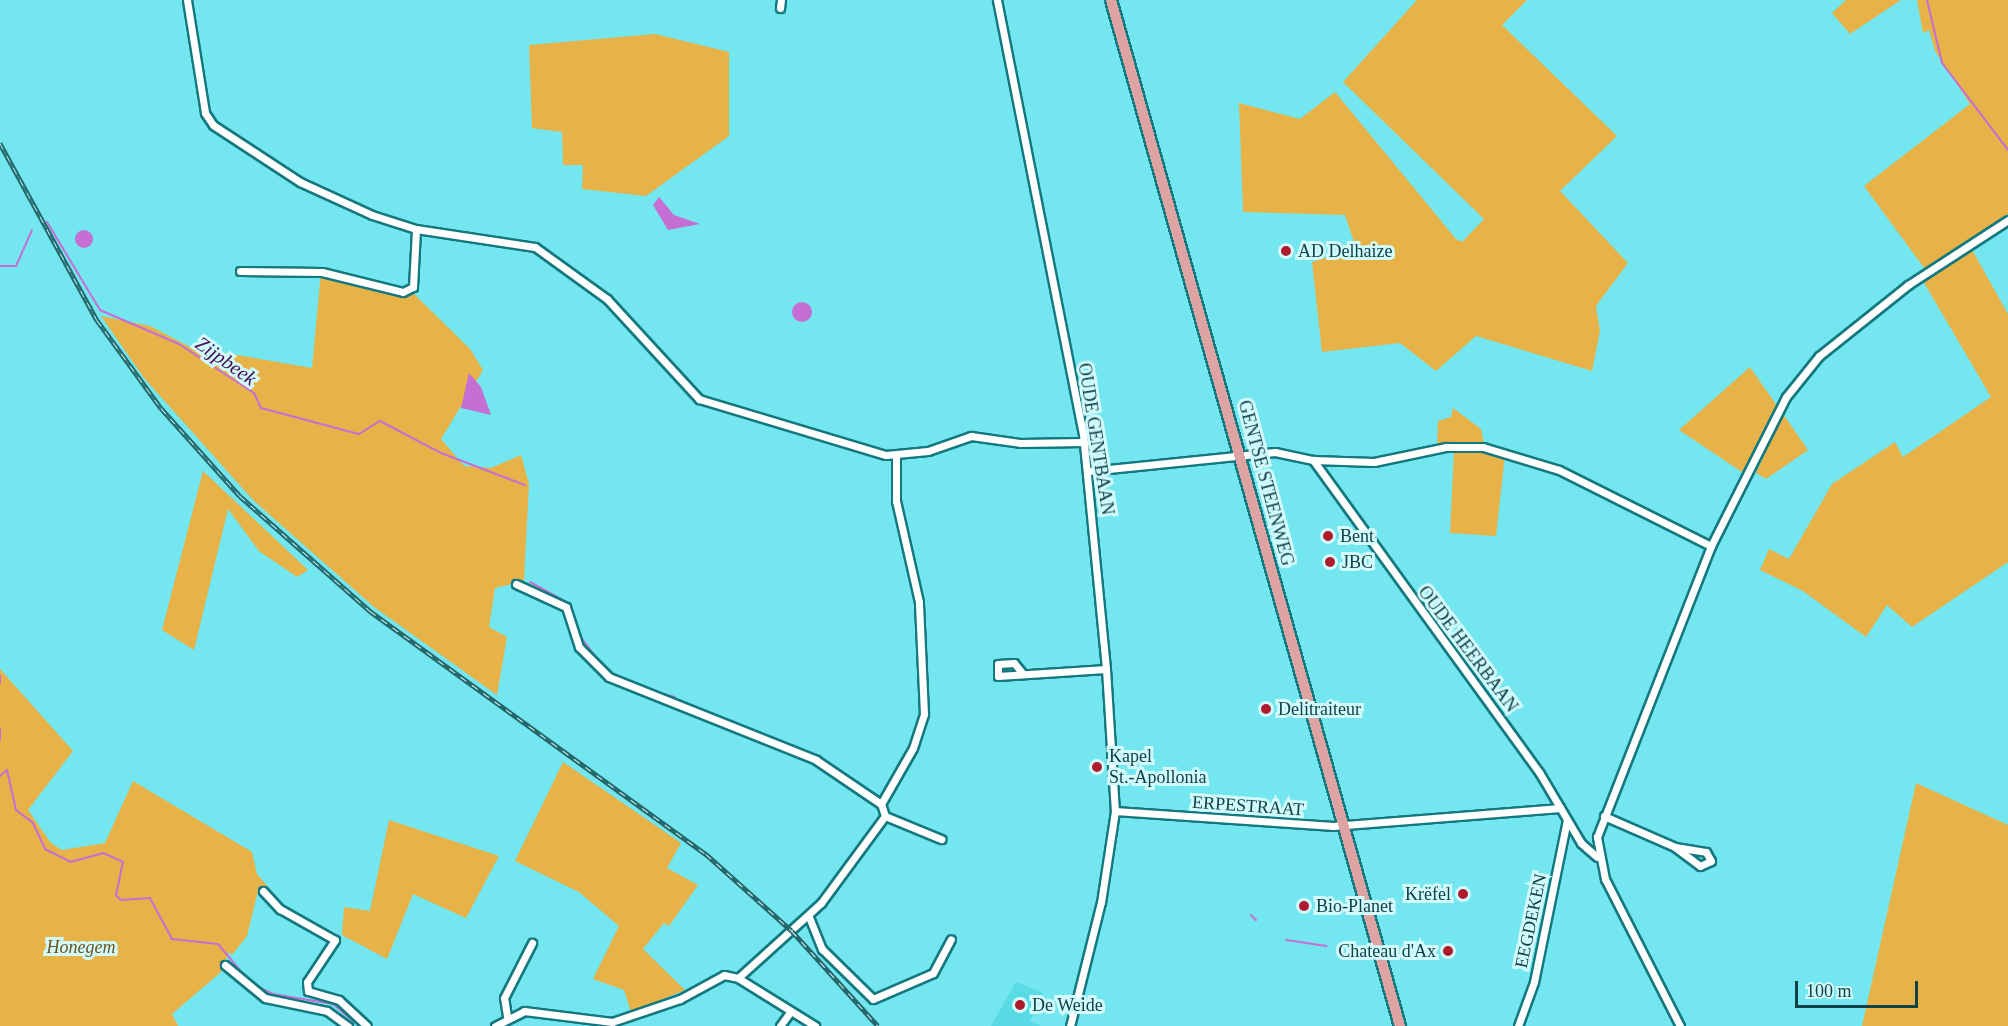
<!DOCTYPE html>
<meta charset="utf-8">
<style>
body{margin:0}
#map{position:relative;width:2008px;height:1026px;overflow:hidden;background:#73e6ef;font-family:Georgia,serif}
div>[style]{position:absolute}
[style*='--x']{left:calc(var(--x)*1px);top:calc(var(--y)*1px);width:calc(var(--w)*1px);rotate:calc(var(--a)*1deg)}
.built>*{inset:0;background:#58dbe4}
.green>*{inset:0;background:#e7b247}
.water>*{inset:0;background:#c56ed3}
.round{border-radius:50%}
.stream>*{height:2px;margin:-1px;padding:0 1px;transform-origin:1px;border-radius:1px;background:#c56ed3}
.roads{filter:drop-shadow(2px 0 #14787f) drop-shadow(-2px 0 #14787f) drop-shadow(0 2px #14787f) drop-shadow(0 -2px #14787f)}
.minor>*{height:7px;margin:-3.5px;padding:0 3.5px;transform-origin:3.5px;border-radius:3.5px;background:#fff}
.primary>*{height:10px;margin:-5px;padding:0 5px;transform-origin:5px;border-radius:5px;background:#dea4a3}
.rail>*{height:4.5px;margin-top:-2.25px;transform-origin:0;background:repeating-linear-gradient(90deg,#d2fbfe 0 7px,#25686c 0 14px);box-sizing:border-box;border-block:2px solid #25686c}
.dots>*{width:16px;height:16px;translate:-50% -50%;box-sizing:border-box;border:3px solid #d2fbfe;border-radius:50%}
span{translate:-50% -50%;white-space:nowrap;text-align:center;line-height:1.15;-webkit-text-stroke:6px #d2fbfe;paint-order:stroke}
.poi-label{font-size:18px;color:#0e4245}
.left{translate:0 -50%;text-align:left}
.right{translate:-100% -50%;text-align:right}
.street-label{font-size:18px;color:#0e4245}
.park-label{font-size:18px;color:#6d521b;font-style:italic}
.water-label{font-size:20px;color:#450d4e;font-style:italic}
.scale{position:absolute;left:1795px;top:981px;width:123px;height:27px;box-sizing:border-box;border:3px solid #0e4245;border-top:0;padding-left:8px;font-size:18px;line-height:21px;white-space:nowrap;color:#0e4245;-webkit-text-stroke:4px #d2fbfe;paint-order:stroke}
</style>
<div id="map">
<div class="built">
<i style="clip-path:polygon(1016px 982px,1043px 993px,1030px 1021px,1041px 1026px,991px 1026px)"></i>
</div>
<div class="green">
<i style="clip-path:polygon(1417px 0,1527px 0,1502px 25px,1617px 136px,1560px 191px,1628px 263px,1596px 306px,1600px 331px,1592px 371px,1476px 336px,1436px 371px,1400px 343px,1322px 352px,1312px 262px,1356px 248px,1345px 215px,1243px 212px,1239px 103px,1300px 119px,1335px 92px,1456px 239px,1462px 242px,1484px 219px,1343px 82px)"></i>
<i style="clip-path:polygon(1846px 0,1901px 0,1850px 34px,1832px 13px)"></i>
<i style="clip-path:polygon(1917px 0,2008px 0,2008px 214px,1925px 269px,1864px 186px,1970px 104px,1935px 51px,1929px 30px,1923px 33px)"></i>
<i style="clip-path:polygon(655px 34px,729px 52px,729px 136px,646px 196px,582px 189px,583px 165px,563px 165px,562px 132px,532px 128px,529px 45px)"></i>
<i style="clip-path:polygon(1971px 248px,2008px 314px,2008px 562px,1912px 627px,1887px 605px,1866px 637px,1803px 591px,1760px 570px,1769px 549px,1789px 559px,1832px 484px,1895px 442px,1903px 457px,1991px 397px,1923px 281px)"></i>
<i style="clip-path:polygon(321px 272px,410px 290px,470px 349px,483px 370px,441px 439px,464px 466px,491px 468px,521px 455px,529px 484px,524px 581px,495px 588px,489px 627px,507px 637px,497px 695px,374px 607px,253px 500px,144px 378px,101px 316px,150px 326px,190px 347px,312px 368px)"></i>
<i style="clip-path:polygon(1750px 367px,1777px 406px,1745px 474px,1679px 430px)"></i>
<i style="clip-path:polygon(1453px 408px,1481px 429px,1484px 444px,1437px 447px,1438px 421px,1451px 417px)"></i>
<i style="clip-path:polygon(1783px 414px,1808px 450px,1766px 479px,1756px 473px)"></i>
<i style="clip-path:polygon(1454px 450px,1505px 455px,1496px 536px,1450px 533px)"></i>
<i style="clip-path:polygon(203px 471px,308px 570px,297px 577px,259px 551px,228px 509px,194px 650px,162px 630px)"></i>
<i style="clip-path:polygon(0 669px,73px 751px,28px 810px,51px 843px,62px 850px,105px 843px,133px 781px,252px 852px,257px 874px,269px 888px,258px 891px,247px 936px,232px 955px,229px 952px,221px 972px,172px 1014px,178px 1026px,0 1026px)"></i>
<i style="clip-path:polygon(563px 762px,681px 843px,667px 868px,698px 885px,669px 926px,664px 923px,643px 949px,685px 990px,631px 1012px,624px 990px,593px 979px,619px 926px,579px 892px,515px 861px)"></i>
<i style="clip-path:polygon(1916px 783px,2008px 825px,2008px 1026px,1862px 1026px)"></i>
<i style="clip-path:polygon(389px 820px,499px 856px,466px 918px,413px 894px,387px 959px,342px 935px,344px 907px,370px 911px)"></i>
</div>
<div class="water">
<i style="clip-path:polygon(659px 197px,674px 215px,700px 224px,668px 230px,653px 205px)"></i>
<i class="round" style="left:75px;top:230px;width:18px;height:18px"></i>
<i class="round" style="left:792px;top:302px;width:20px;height:20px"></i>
<i style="clip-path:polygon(469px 373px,481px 387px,491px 415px,461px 408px)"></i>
</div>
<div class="stream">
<i style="--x:1927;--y:0;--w:65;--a:76.6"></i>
<i style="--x:1942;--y:63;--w:109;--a:52.8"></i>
<i style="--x:47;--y:222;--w:103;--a:58.9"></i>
<i style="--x:100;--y:310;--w:86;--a:23.3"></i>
<i style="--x:179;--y:344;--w:90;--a:33.2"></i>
<i style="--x:254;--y:393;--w:17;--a:65"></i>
<i style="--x:261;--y:408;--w:101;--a:14.9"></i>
<i style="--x:359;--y:434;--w:25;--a:-32"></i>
<i style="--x:380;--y:421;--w:69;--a:27.7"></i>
<i style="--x:441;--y:453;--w:90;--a:20.9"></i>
<i style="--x:0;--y:266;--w:16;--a:0"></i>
<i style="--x:16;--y:266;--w:39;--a:-66"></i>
<i style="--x:530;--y:582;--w:46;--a:28.8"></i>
<i style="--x:570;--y:604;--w:25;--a:72"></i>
<i style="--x:580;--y:636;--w:36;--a:53"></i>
<i style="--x:613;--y:674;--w:23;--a:23"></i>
<i style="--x:0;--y:676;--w:7;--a:90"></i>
<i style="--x:642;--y:686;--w:19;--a:21"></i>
<i style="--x:663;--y:694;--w:12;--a:14"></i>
<i style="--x:0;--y:729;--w:11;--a:90"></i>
<i style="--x:0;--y:776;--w:9;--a:-41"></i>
<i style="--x:7;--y:770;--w:41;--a:77.3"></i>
<i style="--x:16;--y:810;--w:21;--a:37"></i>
<i style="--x:33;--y:823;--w:29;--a:65"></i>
<i style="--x:45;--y:849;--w:28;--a:27"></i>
<i style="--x:70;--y:862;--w:34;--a:-15"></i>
<i style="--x:103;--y:853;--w:22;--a:24"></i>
<i style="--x:123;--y:862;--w:34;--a:102"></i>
<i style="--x:116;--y:895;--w:7;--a:45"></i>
<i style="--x:121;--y:900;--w:29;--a:-4"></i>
<i style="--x:150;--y:898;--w:47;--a:61.8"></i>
<i style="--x:172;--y:939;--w:46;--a:6.2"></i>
<i style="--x:218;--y:944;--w:48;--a:50"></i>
<i style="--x:1251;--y:915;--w:7;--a:45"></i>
<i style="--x:1286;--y:940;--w:41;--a:8.3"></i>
<i style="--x:253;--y:984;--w:22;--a:27"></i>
<i style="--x:273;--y:994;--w:61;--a:9.5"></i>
<i style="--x:333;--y:1004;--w:34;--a:40"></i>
</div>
<div class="roads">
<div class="minor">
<i style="--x:187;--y:0;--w:114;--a:80.9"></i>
<i style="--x:205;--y:113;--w:14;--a:56"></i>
<i style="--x:213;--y:125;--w:104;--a:33.2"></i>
<i style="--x:300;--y:182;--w:79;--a:24.6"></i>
<i style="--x:372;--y:215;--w:46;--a:17.7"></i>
<i style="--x:416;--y:229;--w:120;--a:8.6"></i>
<i style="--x:535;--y:247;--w:89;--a:35.8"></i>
<i style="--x:607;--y:299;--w:136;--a:47.4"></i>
<i style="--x:699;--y:399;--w:195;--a:16.7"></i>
<i style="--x:886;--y:455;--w:42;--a:-5.4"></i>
<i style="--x:928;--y:451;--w:46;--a:-19.2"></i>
<i style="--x:971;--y:436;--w:49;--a:8.1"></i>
<i style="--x:1020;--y:443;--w:64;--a:-0.9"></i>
<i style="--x:997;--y:0;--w:442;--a:78.8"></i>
<i style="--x:1083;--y:434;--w:236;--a:84.4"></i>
<i style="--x:1106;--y:669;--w:142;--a:86.4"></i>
<i style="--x:1115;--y:811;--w:92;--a:98.7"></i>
<i style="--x:1101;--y:902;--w:128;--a:104"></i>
<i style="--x:780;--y:8;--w:8;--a:-83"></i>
<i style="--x:240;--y:271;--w:82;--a:0.7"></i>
<i style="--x:322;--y:272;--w:83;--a:13.9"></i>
<i style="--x:403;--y:292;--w:11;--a:-27"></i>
<i style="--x:413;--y:287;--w:58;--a:-87"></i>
<i style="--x:1313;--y:460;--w:385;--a:54.1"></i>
<i style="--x:1539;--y:772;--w:82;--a:59.4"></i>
<i style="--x:1581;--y:843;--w:21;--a:41"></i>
<i style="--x:1089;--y:471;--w:187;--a:-5.8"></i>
<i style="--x:1275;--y:452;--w:39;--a:12"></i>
<i style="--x:1313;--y:460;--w:61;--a:1.9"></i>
<i style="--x:1374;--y:462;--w:74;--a:-11.8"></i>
<i style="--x:1446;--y:447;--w:37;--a:0"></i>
<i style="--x:1483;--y:447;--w:79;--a:16.8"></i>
<i style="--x:1559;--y:470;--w:170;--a:26.6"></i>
<i style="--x:516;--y:584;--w:55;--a:24.7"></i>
<i style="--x:566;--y:607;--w:42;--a:72"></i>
<i style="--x:579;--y:647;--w:42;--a:45"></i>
<i style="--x:609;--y:677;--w:223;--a:21.8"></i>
<i style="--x:816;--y:760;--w:78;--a:34.1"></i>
<i style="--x:1023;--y:674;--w:14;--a:-129"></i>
<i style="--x:1014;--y:663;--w:16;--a:176"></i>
<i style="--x:998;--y:664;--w:12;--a:90"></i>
<i style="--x:998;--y:676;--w:108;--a:-3.7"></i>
<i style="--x:881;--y:804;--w:64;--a:-60.3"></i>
<i style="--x:913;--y:748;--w:36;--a:-72"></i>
<i style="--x:924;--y:714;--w:112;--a:-92.6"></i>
<i style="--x:919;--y:602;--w:104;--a:-102.8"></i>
<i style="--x:896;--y:501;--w:44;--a:-90"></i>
<i style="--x:1115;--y:811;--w:219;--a:3.9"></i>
<i style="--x:1333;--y:826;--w:228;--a:-4.5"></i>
<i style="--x:885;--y:816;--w:61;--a:22.3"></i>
<i style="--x:1604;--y:816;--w:77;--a:23.6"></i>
<i style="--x:1675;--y:847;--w:31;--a:9"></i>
<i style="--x:1706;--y:852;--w:10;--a:61"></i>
<i style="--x:1711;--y:861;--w:12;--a:156"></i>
<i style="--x:1700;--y:866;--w:31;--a:-143"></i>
<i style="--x:263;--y:891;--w:25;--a:47"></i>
<i style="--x:280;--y:909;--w:63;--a:29.4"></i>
<i style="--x:335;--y:940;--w:50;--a:123.7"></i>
<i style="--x:307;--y:982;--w:9;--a:84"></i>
<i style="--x:308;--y:991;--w:32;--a:16"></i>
<i style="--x:339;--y:1000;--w:38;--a:43"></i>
<i style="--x:809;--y:917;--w:35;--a:68"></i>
<i style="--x:822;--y:949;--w:71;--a:44.4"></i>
<i style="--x:873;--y:999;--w:65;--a:-23.4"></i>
<i style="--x:933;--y:973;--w:38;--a:-62"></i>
<i style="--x:225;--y:965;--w:52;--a:39.5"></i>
<i style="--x:265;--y:998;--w:63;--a:11.8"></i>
<i style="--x:327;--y:1011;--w:26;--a:36"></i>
<i style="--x:738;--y:978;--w:91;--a:31.9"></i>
<i style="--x:507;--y:1016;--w:18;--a:-99"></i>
<i style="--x:504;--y:998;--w:62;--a:-63"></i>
<i style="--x:495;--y:1026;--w:33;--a:-27"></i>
<i style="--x:524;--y:1011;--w:89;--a:7.1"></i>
<i style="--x:612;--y:1022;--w:72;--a:-18.7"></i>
<i style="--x:680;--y:999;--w:50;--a:-28.6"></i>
<i style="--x:724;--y:975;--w:14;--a:12"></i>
<i style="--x:738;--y:978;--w:112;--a:-42.1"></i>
<i style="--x:821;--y:903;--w:108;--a:-53.7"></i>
<i style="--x:885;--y:816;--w:13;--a:-108"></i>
<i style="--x:780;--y:1026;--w:17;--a:-54"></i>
<i style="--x:1518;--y:1026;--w:47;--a:-70"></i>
<i style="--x:1534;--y:982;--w:165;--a:-78.5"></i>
<i style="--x:1680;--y:1026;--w:165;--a:-117"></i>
<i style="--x:1605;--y:879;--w:43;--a:-100.8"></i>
<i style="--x:1597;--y:837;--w:313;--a:-68.6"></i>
<i style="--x:1711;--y:546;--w:167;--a:-63.3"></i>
<i style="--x:1786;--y:397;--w:53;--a:-51.2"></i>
<i style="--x:1819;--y:356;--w:114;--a:-38.6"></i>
<i style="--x:1908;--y:285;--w:119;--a:-33"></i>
</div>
<div class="primary">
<i style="--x:1111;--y:0;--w:1066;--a:74.27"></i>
</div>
</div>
<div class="rail">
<i style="--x:0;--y:143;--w:202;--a:61.3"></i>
<i style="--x:97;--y:320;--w:109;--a:54"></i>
<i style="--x:161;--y:408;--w:118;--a:48.1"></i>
<i style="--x:240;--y:496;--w:174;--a:41.5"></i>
<i style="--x:370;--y:611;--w:415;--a:35.9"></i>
<i style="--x:706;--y:854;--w:115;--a:41.8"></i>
<i style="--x:792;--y:931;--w:128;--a:47.8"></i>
</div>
<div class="dots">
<i style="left:1286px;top:251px;background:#af1b2d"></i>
<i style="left:1328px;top:536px;background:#af1b2d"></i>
<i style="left:1330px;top:562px;background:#af1b2d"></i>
<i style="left:1266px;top:709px;background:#af1b2d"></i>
<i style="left:1097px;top:767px;background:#af1b2d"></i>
<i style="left:1463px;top:894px;background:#af1b2d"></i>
<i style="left:1304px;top:906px;background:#af1b2d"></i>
<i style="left:1448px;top:951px;background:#af1b2d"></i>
<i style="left:1020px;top:1005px;background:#af1b2d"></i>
</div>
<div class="poi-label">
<span class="left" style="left:1298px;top:251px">AD Delhaize</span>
<span class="left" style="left:1340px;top:536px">Bent</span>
<span class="left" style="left:1342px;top:562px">JBC</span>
<span class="left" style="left:1278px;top:709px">Delitraiteur</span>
<span class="left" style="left:1109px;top:767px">Kapel<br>St.-Apollonia</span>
<span class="right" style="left:1451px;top:894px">Krëfel</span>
<span class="left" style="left:1316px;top:906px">Bio-Planet</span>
<span class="right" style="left:1436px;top:951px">Chateau d'Ax</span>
<span class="left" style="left:1032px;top:1005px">De Weide</span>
</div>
<div class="street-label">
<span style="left:1096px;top:439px;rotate:81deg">OUDE GENTBAAN</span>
<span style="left:1266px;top:483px;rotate:75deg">GENTSE STEENWEG</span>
<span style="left:1468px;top:649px;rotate:53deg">OUDE HEERBAAN</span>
<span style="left:1248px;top:806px;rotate:4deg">ERPESTRAAT</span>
<span style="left:1531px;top:921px;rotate:-78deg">EEGDEKEN</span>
</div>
<div class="park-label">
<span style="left:81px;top:947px">Honegem</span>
</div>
<div class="water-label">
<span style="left:226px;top:361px;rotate:35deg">Zijpbeek</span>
</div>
<div class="scale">100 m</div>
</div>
